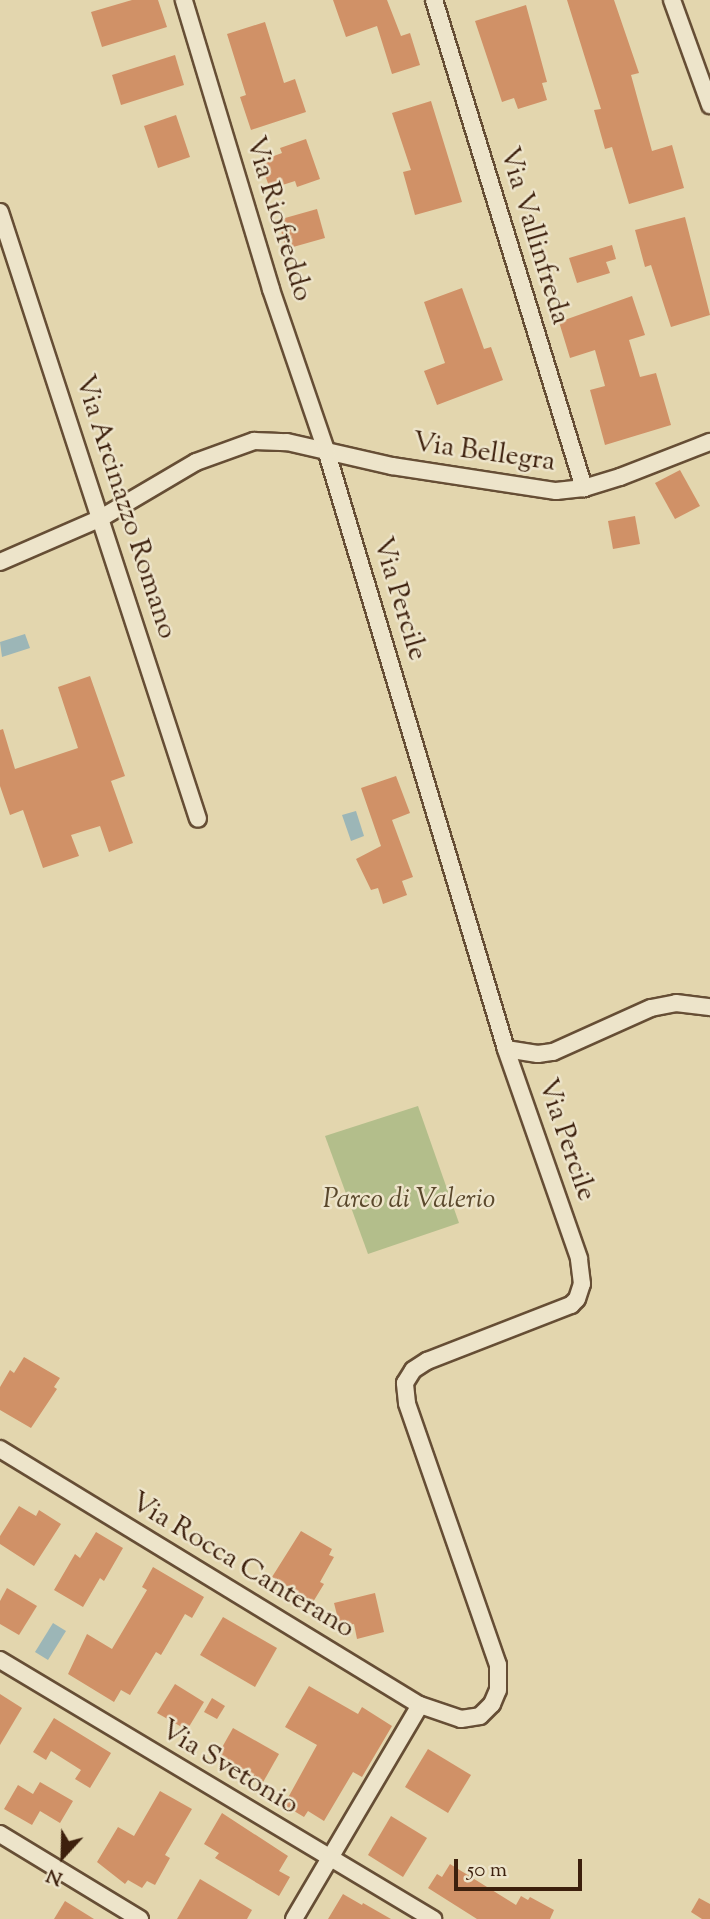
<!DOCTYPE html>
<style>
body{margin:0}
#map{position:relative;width:710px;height:1919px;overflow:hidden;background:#e3d6ae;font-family:"Sorts Mill Goudy",serif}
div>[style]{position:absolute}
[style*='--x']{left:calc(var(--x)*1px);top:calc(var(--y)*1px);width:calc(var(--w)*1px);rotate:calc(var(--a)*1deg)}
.green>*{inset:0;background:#b3be8b}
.water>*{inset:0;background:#9cb6b7}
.building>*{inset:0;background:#d09167}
.roads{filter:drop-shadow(2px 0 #664e35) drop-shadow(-2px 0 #664e35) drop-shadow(0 2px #664e35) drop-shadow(0 -2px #664e35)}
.minor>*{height:16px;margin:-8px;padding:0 8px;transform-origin:8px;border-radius:8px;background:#ede4ca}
span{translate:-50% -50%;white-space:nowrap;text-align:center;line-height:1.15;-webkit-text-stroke:5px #ede4ca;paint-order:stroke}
.street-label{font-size:28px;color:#3d200d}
.park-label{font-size:28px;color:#5a482c;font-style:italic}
.north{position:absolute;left:28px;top:1821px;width:70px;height:70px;-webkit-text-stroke:5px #ede4ca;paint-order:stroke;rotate:202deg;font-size:19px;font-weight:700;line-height:28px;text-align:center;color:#3d200d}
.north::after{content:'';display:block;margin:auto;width:24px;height:32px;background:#3d200d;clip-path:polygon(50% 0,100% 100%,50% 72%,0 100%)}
.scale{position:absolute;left:454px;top:1859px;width:128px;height:32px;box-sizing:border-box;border:4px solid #3d200d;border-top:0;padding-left:9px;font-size:21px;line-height:24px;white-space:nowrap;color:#3d200d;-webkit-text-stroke:5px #ede4ca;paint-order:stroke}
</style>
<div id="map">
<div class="green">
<i style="clip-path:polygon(418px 1106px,459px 1223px,368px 1254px,325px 1136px)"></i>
</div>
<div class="water">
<i style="clip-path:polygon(25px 634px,30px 648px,2px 657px,0 642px)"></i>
<i style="clip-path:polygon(356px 811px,364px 836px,351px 841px,342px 815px)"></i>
<i style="clip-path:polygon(53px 1623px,66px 1631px,48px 1660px,35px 1652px)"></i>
</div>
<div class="building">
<i style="clip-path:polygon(132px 0,158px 0,167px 27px,102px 47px,91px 12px)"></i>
<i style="clip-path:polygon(333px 0,387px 0,401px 36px,410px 33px,420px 65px,392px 74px,377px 26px,346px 37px)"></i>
<i style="clip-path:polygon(567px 0,614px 0,639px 73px,631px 75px,652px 151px,672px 145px,684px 188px,629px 204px,612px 147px,605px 149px,594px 110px,601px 109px)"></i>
<i style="clip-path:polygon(526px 5px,547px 82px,542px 83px,547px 100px,518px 109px,514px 98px,502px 102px,475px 21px)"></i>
<i style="clip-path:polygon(265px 22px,284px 83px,295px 79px,306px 112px,251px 130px,240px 97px,246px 95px,227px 34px)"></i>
<i style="clip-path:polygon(175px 55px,184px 85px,121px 105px,112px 75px)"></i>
<i style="clip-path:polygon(431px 101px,462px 202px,415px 215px,403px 172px,411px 170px,392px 113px)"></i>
<i style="clip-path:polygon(176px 115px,190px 157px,158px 168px,144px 126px)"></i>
<i style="clip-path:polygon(306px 139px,320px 179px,297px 187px,295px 181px,270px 189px,260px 161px,282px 153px,280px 148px)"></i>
<i style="clip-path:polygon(317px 209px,325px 238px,286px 249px,278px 220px)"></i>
<i style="clip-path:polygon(685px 217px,710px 315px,671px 327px,651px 265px,645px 267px,635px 230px)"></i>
<i style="clip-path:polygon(612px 245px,616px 259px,606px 262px,610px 273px,577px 283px,569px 258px)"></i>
<i style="clip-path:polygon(462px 288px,484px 349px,491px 347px,503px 380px,437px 405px,424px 371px,445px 363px,424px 302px)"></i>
<i style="clip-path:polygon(632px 296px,645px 335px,629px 340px,640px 377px,656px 373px,671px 425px,605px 445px,590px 390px,605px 386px,595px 350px,570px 358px,559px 322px)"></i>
<i style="clip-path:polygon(680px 470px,700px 506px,675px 519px,655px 483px)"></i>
<i style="clip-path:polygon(635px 516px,640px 544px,613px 549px,608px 521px)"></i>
<i style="clip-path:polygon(90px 676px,125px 776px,111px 781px,133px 843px,109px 852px,100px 826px,71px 835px,79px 856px,43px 868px,23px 810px,10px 815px,0 786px,0 730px,3px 729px,15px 769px,78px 748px,58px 687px)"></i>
<i style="clip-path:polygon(396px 776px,410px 813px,392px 820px,413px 877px,402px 881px,407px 895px,383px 904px,378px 888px,371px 890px,356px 859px,381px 846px,361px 788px)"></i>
<i style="clip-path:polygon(24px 1357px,60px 1378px,54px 1387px,57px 1389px,31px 1428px,0 1410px,0 1387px,10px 1370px,14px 1373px)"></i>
<i style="clip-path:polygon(19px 1506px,36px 1516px,39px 1510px,61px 1524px,34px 1566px,0 1544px,0 1536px)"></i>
<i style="clip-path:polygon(301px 1531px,332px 1549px,329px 1555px,334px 1557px,320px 1582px,324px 1584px,313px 1602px,272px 1577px)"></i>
<i style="clip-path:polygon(96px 1532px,123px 1548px,104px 1581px,100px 1578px,83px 1607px,54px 1590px,75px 1554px,80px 1558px)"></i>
<i style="clip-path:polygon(153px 1567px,204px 1597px,192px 1618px,185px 1614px,161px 1655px,156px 1652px,130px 1695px,121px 1690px,114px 1702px,68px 1674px,87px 1634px,112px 1649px,147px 1590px,142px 1587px)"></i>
<i style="clip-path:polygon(7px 1588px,37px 1606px,19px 1635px,0 1624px,0 1601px)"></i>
<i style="clip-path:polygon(375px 1593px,384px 1632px,357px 1639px,354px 1624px,340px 1627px,334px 1603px)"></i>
<i style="clip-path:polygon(223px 1617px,277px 1648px,255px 1687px,200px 1655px)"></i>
<i style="clip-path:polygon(175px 1684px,204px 1702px,187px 1730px,157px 1713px)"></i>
<i style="clip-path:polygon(309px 1686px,358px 1714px,362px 1707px,392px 1726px,362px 1777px,353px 1772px,324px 1821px,308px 1811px,304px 1817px,284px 1805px,317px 1745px,285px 1727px)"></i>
<i style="clip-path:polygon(0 1694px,22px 1708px,0 1745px)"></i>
<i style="clip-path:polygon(212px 1698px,225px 1706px,217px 1719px,204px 1712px)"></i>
<i style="clip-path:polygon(54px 1718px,111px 1753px,90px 1788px,75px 1779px,81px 1770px,51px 1751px,46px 1760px,33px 1752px)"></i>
<i style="clip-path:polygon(233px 1728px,279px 1754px,262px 1784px,216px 1758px)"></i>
<i style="clip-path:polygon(428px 1749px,471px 1775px,448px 1813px,405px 1787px)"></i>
<i style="clip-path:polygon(40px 1782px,73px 1801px,60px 1823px,40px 1811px,32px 1825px,4px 1809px,18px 1785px,33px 1794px)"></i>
<i style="clip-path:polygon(160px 1791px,192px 1809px,165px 1855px,170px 1858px,155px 1885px,147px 1881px,142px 1888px,128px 1880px,125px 1884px,97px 1862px,118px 1827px,134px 1836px)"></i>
<i style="clip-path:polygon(222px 1813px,288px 1856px,279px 1871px,290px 1877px,279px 1896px,215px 1858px,219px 1853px,204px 1844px)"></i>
<i style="clip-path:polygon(391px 1816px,427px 1838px,403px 1877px,368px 1855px)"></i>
<i style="clip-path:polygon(450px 1864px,516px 1905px,521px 1896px,528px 1900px,530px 1897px,554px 1910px,550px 1919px,477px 1919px,428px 1888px,437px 1874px,442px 1877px)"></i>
<i style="clip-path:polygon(200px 1879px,252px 1910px,247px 1919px,177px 1919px)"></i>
<i style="clip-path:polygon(343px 1894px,362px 1905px,363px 1903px,391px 1919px,328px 1919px)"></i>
<i style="clip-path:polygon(699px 1898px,710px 1904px,710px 1919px,702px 1919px,691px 1912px)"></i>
<i style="clip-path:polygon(65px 1901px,94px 1919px,54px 1919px)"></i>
</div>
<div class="roads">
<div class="minor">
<i style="--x:434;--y:0;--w:511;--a:72.91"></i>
<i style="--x:672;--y:0;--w:112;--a:70.1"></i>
<i style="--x:0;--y:212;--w:638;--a:71.93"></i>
<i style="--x:0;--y:562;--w:110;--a:-23.5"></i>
<i style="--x:101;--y:518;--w:110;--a:-30.5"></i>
<i style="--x:196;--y:462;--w:62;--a:-19.9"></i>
<i style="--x:254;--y:441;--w:33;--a:2"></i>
<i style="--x:287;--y:442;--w:108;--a:12.9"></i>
<i style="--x:392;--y:466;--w:166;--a:8.7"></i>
<i style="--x:556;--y:491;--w:28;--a:-6"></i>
<i style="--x:584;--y:488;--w:38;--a:-17"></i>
<i style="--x:620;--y:477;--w:97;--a:-21.3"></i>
<i style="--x:506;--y:1049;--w:32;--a:9"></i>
<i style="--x:538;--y:1054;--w:15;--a:-8"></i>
<i style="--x:553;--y:1052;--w:107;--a:-24.2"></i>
<i style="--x:651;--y:1008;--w:25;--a:-11"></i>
<i style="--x:676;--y:1003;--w:34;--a:7"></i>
<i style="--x:0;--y:1449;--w:492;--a:31.4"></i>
<i style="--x:420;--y:1705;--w:43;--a:18.9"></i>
<i style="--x:461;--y:1719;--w:19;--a:-9"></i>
<i style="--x:480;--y:1716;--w:17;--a:-45"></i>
<i style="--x:492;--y:1704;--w:15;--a:-67"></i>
<i style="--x:498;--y:1690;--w:25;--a:-90"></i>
<i style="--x:498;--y:1665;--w:277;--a:-109.2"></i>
<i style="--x:407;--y:1403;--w:20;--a:-96"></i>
<i style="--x:405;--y:1383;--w:15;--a:-58"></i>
<i style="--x:413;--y:1370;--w:17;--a:-33"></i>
<i style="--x:427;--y:1361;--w:155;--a:-21.3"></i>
<i style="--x:571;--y:1305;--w:8;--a:-45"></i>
<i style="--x:577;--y:1299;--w:16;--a:-72"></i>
<i style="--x:582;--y:1284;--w:26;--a:-97"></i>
<i style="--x:579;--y:1258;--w:221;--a:-109.3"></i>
<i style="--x:506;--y:1049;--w:622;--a:-106.72"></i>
<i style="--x:327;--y:453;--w:173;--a:-108.9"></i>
<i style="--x:271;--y:289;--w:302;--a:-106.8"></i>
<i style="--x:0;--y:1660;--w:505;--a:30.89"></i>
<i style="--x:0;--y:1834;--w:164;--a:31.3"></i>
<i style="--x:294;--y:1919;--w:248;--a:-59.5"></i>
</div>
</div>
<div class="street-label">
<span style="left:278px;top:219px;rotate:73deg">Via Riofreddo</span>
<span style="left:534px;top:236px;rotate:73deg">Via Vallinfreda</span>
<span style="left:484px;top:453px;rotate:8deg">Via Bellegra</span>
<span style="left:125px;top:507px;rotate:72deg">Via Arcinazzo Romano</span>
<span style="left:399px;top:599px;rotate:73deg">Via Percile</span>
<span style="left:566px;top:1140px;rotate:71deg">Via Percile</span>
<span style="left:242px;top:1566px;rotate:31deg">Via Rocca Canterano</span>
<span style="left:229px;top:1768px;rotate:31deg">Via Svetonio</span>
</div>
<div class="park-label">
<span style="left:409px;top:1200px">Parco di Valerio</span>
</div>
<div class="north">N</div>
<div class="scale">50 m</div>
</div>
